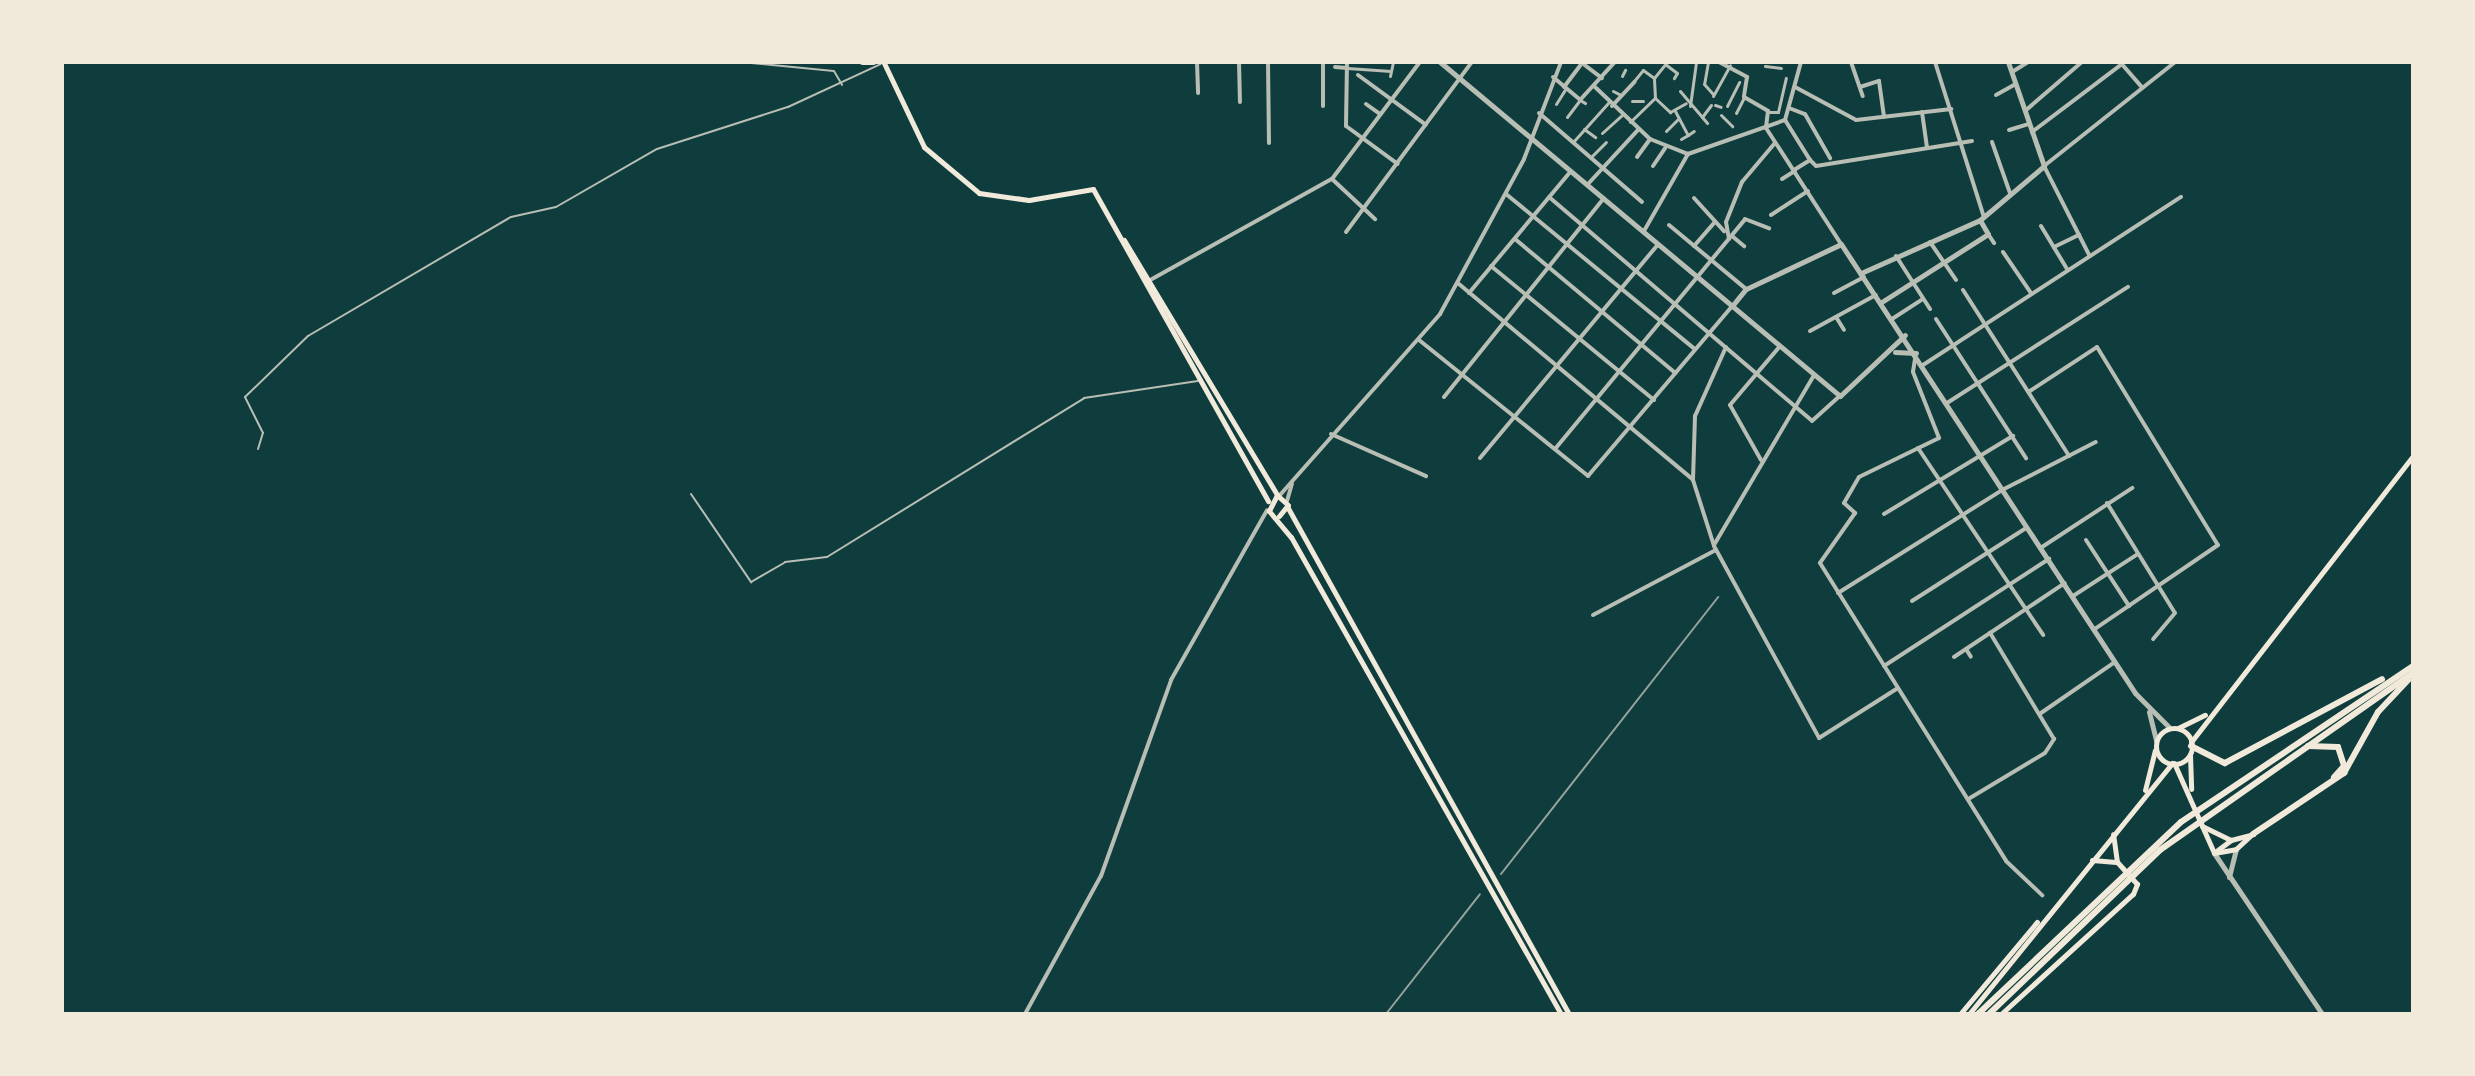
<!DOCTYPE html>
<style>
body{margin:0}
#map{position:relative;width:2475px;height:1076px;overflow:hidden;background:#0f3d3e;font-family:"DejaVu Sans",sans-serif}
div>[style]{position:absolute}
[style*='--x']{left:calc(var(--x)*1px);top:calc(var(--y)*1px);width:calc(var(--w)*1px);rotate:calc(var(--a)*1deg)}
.service>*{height:2px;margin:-1px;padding:0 1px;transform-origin:1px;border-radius:1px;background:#b8beb3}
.pedestrian>*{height:3px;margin:-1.5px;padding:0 1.5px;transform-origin:1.5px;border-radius:1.5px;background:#b8beb3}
.minor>*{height:4px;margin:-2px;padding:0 2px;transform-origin:2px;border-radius:2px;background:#b8beb3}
.tertiary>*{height:5px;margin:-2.5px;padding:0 2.5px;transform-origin:2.5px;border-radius:2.5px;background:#b8beb3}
.secondary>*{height:5px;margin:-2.5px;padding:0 2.5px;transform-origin:2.5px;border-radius:2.5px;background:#f1e9da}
.secondary>.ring{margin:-2.5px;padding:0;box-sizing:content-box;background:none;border:5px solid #f1e9da;border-radius:50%}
.trunk>*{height:6px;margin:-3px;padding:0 3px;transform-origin:3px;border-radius:3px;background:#f1e9da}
.rail>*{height:2px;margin:-1px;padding:0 1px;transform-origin:1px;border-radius:1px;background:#97a49c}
span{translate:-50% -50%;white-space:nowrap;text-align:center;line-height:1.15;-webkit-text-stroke:7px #f1e9da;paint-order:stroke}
.frame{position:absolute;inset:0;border:64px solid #f1e9da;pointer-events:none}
</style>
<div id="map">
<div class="service">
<i style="--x:741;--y:62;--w:93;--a:5.5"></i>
<i style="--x:834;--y:71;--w:16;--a:60"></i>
<i style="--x:258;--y:449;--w:17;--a:-73"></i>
<i style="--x:263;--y:433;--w:40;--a:-116.6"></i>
<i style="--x:245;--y:397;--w:88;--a:-44.1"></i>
<i style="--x:308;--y:336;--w:235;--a:-30.4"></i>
<i style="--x:511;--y:217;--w:46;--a:-12.5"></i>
<i style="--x:556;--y:207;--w:116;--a:-29.9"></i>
<i style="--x:657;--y:149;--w:138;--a:-17.8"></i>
<i style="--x:788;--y:107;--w:102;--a:-24.8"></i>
<i style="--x:691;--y:494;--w:107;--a:55.7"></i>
<i style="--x:751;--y:582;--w:39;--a:-30"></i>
<i style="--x:785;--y:562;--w:42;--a:-6.8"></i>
<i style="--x:827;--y:557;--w:302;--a:-31.7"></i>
<i style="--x:1084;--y:398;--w:115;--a:-8.5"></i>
</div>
<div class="pedestrian">
<i style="--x:1708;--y:62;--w:22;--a:100"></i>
<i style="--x:1704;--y:84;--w:13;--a:48"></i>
<i style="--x:1665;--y:64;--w:15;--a:37"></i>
<i style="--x:1677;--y:73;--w:6;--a:121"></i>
<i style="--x:1765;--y:66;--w:16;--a:7"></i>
<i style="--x:1347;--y:68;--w:44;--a:3.9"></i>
<i style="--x:1390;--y:76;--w:14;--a:-78"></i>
<i style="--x:1622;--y:76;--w:7;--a:-63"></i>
<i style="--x:1634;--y:81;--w:14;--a:-51"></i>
<i style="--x:1643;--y:70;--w:14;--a:36"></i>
<i style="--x:1613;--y:91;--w:9;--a:27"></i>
<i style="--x:1680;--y:91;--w:42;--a:49.8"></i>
<i style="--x:1713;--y:96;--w:35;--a:-61"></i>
<i style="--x:1655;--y:98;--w:20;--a:-93"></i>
<i style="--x:1654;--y:78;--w:21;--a:-51"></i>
<i style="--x:1655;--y:98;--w:21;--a:43"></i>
<i style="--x:1670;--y:112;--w:18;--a:-29"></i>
<i style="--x:1632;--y:101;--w:11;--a:0"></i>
<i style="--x:1556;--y:104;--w:19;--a:-58"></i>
<i style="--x:1715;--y:105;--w:6;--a:18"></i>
<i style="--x:1690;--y:106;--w:44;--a:-82.2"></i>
<i style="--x:1727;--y:106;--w:27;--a:-63"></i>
<i style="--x:1675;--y:111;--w:27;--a:62"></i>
<i style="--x:1688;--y:135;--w:7;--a:-34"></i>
<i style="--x:1769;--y:112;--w:9;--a:0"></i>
<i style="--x:1778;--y:112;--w:35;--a:-77"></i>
<i style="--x:1736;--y:113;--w:18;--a:-63"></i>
<i style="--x:1721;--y:115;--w:16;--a:45"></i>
<i style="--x:1567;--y:117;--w:21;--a:-53"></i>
<i style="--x:1580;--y:100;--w:6;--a:31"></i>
<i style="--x:1702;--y:117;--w:15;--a:-53"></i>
<i style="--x:1630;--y:122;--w:35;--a:-44"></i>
<i style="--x:1584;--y:129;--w:14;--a:36"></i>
<i style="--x:1666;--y:131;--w:18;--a:-45"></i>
<i style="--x:1602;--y:133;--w:27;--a:-42"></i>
<i style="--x:1681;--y:139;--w:8;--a:-30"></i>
<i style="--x:1573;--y:142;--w:54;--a:-48"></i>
<i style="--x:1591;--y:157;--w:21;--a:-45"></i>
</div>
<div class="minor">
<i style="--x:1197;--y:62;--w:31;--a:88"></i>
<i style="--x:1239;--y:62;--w:40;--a:88.6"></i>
<i style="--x:1268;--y:62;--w:81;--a:89.3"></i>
<i style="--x:1323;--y:62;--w:44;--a:90"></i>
<i style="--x:1347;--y:62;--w:64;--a:90.9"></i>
<i style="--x:1346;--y:126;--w:64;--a:36.2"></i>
<i style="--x:1719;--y:62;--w:32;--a:28"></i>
<i style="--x:1747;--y:77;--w:20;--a:99"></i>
<i style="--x:1744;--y:97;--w:28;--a:30"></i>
<i style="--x:1768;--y:111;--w:17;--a:97"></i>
<i style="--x:1851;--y:62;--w:36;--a:71"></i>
<i style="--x:1935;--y:62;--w:163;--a:72.5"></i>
<i style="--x:2120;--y:62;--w:33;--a:49"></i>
<i style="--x:1582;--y:63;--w:25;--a:37"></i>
<i style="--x:1335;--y:67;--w:12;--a:5"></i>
<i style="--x:2012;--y:72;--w:19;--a:-32"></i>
<i style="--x:1358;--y:75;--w:84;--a:36.3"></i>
<i style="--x:1553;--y:77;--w:35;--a:40"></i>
<i style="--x:1580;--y:100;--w:52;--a:-47.4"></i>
<i style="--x:1564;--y:87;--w:31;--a:-53"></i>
<i style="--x:1595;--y:87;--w:76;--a:43.4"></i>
<i style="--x:1650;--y:139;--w:41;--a:21.5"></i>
<i style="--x:1688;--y:154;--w:103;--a:-19.3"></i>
<i style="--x:1785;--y:120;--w:60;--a:-74.6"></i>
<i style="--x:1795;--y:87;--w:69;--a:28.4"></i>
<i style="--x:1856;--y:120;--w:96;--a:-6.6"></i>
<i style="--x:1860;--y:87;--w:20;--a:-18"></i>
<i style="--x:1879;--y:81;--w:36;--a:82"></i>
<i style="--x:1996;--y:95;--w:23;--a:-29"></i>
<i style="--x:1366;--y:104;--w:17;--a:36"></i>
<i style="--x:1612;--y:106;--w:33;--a:-47"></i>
<i style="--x:1789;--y:108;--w:17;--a:21"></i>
<i style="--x:1805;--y:114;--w:51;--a:60.4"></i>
<i style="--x:2025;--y:111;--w:75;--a:-40.7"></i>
<i style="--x:1922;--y:112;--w:36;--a:82"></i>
<i style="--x:1539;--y:113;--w:136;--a:40.8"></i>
<i style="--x:1785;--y:120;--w:47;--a:58"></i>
<i style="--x:1766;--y:128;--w:138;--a:57.1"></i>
<i style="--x:2009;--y:130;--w:21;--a:-17"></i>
<i style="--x:2032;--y:132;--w:113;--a:-37.1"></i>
<i style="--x:1992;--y:142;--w:54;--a:70.6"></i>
<i style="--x:1637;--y:157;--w:22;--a:-54"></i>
<i style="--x:1653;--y:166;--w:22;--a:-56"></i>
<i style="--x:1794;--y:170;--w:19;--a:-32"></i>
<i style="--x:1810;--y:160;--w:8;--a:45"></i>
<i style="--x:1816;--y:166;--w:158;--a:-9.1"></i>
<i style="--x:1332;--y:179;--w:59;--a:42.9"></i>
<i style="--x:1782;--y:179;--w:15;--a:-32"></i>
<i style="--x:1588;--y:184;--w:74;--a:-47.2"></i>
<i style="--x:1506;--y:194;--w:244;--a:39.4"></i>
<i style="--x:1549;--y:197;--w:345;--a:40.4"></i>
<i style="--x:1812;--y:421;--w:38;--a:-42"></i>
<i style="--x:1694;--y:198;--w:45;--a:47.7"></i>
<i style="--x:1771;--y:215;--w:44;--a:-33"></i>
<i style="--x:1669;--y:225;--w:100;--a:39.7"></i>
<i style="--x:2041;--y:226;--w:50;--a:58.8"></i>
<i style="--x:1644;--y:231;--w:89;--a:-60.3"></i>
<i style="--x:1346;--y:232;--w:212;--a:-53.5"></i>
<i style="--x:1988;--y:234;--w:11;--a:56"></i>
<i style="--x:2079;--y:235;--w:77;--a:-116.9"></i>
<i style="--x:2044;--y:166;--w:167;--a:-38.4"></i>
<i style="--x:1732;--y:236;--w:16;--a:40"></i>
<i style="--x:1515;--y:239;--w:209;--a:39.9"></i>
<i style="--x:1729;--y:239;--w:17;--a:-100"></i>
<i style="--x:1726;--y:222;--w:43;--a:-68.2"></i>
<i style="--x:1742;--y:182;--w:51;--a:-49.8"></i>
<i style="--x:1930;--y:242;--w:46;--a:55.6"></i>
<i style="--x:1694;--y:246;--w:32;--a:-49"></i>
<i style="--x:2054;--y:247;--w:28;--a:-26"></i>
<i style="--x:2079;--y:235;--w:22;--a:63"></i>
<i style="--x:2003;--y:252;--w:50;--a:55.7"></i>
<i style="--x:1896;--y:256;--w:63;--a:57.3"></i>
<i style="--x:1491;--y:266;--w:211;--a:39.4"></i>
<i style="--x:1152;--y:279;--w:206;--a:-29.1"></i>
<i style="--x:1332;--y:179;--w:146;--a:-53.1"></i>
<i style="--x:1459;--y:284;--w:305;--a:39.9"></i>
<i style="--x:1963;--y:290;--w:197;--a:57.4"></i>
<i style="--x:1469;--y:293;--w:158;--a:-50.1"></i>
<i style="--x:1834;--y:293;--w:34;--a:-28"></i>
<i style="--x:1836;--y:317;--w:15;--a:58"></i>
<i style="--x:1892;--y:319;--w:37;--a:-33"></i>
<i style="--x:1936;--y:319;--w:166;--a:57.1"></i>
<i style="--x:1810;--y:331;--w:75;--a:-28.6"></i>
<i style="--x:1419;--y:340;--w:217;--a:38.8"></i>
<i style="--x:1588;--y:476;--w:223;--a:-49.7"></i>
<i style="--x:1726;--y:347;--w:76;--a:114.2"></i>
<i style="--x:1695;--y:416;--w:64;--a:91.8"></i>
<i style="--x:1693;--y:480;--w:69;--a:72.3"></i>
<i style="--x:1714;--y:546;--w:219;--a:61.3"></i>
<i style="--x:1819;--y:738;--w:93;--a:-32.3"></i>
<i style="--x:1915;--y:359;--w:13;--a:99"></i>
<i style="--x:1913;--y:372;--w:71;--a:68.5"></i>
<i style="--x:1939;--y:438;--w:89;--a:154"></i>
<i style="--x:1859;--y:477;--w:30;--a:120"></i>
<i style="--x:1844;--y:503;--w:15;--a:42"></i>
<i style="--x:1855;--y:513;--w:61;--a:125"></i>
<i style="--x:1820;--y:563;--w:351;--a:58"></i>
<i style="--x:2006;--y:861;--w:50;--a:43.4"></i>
<i style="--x:1923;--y:365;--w:308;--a:-33.1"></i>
<i style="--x:2030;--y:391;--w:80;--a:-33.3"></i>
<i style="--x:2097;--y:347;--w:232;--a:58.6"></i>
<i style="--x:2218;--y:545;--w:149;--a:145.7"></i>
<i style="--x:1444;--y:397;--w:255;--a:-51.2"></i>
<i style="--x:1947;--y:403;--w:215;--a:-32.7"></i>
<i style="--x:1331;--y:434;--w:104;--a:23.9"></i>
<i style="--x:1918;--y:448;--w:225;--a:56.2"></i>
<i style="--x:1555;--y:449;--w:298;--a:-50.4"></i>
<i style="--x:1745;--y:219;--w:26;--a:21"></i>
<i style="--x:1480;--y:458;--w:278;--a:-50.2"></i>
<i style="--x:1761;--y:460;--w:63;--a:-119.4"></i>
<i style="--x:1730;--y:405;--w:77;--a:-49.7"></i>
<i style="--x:1280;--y:495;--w:242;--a:-48.5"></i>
<i style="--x:1440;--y:314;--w:176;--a:-61.5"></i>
<i style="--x:1524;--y:159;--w:104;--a:-69.1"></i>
<i style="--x:1287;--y:501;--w:18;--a:-74"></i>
<i style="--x:2107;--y:503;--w:129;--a:58.3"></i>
<i style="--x:2175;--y:613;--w:34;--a:130"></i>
<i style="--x:1884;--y:514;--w:151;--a:-31.2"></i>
<i style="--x:2086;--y:540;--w:79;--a:56.9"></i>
<i style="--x:1714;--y:545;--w:197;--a:-59.5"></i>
<i style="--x:2042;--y:547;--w:108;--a:-33.2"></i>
<i style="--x:1838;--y:593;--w:196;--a:-32.1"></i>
<i style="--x:2004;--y:489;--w:103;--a:-27.1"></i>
<i style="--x:2073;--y:596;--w:77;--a:-32.9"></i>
<i style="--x:1912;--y:601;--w:135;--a:-32.6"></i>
<i style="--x:1593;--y:615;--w:139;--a:-27.9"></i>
<i style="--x:1966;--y:649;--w:9;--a:58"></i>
<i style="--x:1954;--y:657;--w:133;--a:-33.7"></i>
<i style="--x:1884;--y:666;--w:197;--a:-33"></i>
<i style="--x:2041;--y:713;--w:90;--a:-34.6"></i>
<i style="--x:1970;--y:798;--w:87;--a:-31"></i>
<i style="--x:2045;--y:753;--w:17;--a:-57"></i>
<i style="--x:2054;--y:739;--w:124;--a:-121.1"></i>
<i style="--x:1025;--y:1014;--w:158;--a:-61.2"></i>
<i style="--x:1101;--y:876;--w:208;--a:-70.3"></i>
<i style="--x:1171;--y:680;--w:195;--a:-60.5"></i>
</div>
<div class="tertiary">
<i style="--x:1440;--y:62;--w:521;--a:39.86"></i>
<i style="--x:1840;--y:396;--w:89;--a:-43.2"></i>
<i style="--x:1861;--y:273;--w:130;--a:-24"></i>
<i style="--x:1980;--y:220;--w:84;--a:-40.2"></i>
<i style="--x:2044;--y:166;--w:110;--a:-109.1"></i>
<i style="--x:1880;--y:303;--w:128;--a:-32.6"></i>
<i style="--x:1988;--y:234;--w:16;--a:-120"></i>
<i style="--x:1732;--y:306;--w:22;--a:-51"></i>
<i style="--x:1746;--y:289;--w:105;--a:-25.3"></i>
<i style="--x:1841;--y:244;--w:537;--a:56.78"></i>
<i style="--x:2135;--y:693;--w:49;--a:45"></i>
<i style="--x:1895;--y:352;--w:21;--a:3"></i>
<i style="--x:2149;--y:712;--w:30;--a:76"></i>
<i style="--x:2214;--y:853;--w:194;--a:56.1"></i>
<i style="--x:2229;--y:877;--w:29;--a:-76"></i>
</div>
<div class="secondary">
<i style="--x:862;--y:62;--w:11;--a:0"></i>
<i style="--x:884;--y:63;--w:93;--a:64.5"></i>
<i style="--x:924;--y:147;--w:72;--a:39.9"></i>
<i style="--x:979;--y:193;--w:50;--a:8"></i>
<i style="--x:1029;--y:200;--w:65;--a:-9.8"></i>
<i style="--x:1093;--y:189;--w:358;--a:60.7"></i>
<i style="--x:1124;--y:240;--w:297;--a:59"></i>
<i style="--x:1288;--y:508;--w:579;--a:60.96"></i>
<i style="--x:1279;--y:516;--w:14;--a:-51"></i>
<i style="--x:1288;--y:505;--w:15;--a:-138"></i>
<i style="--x:1277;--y:495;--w:18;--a:117"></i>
<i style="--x:1269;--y:511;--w:34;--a:50"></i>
<i style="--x:1291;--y:537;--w:548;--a:60.49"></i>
<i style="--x:2178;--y:728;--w:30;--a:-26"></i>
<i class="ring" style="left:2156px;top:728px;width:31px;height:31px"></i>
<i style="--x:2191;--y:742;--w:362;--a:-52.2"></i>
<i style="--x:2190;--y:755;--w:34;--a:88"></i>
<i style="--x:2174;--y:763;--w:98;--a:66"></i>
<i style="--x:2145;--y:790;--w:41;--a:-76"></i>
<i style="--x:2202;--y:826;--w:32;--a:26"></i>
<i style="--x:2231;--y:840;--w:23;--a:-15"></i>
<i style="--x:2215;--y:852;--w:20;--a:-37"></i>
<i style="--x:2214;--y:853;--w:22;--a:-10"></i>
<i style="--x:2236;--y:849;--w:21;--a:-43"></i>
<i style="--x:2092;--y:860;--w:24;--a:5"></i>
<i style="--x:1960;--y:1014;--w:120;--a:-50.1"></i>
<i style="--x:1969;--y:1014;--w:323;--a:-51"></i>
<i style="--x:2001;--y:1014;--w:178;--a:-42.3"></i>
<i style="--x:2133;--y:894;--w:11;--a:-68"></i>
<i style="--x:2137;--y:884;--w:30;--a:-132"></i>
<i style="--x:2117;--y:862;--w:28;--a:-98"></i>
</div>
<div class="trunk">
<i style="--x:2191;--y:746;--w:38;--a:27"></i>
<i style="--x:2225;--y:763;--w:178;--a:-28.1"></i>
<i style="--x:2308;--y:746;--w:30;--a:2"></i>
<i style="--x:2338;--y:747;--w:20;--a:72"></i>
<i style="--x:2344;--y:766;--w:15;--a:132"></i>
<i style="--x:2253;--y:834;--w:110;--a:-33.8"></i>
<i style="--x:2344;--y:773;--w:70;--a:-60.9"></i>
<i style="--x:2378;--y:712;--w:44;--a:-46.8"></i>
<i style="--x:1978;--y:1014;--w:279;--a:-43.4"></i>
<i style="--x:2181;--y:822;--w:280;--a:-33.9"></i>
<i style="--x:1989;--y:1014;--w:237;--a:-43.8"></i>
<i style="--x:2160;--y:850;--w:309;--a:-35"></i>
</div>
<div class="rail">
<i style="--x:1501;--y:874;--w:352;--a:-51.9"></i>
<i style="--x:1386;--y:1014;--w:152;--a:-51.9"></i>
</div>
<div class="frame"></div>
</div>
